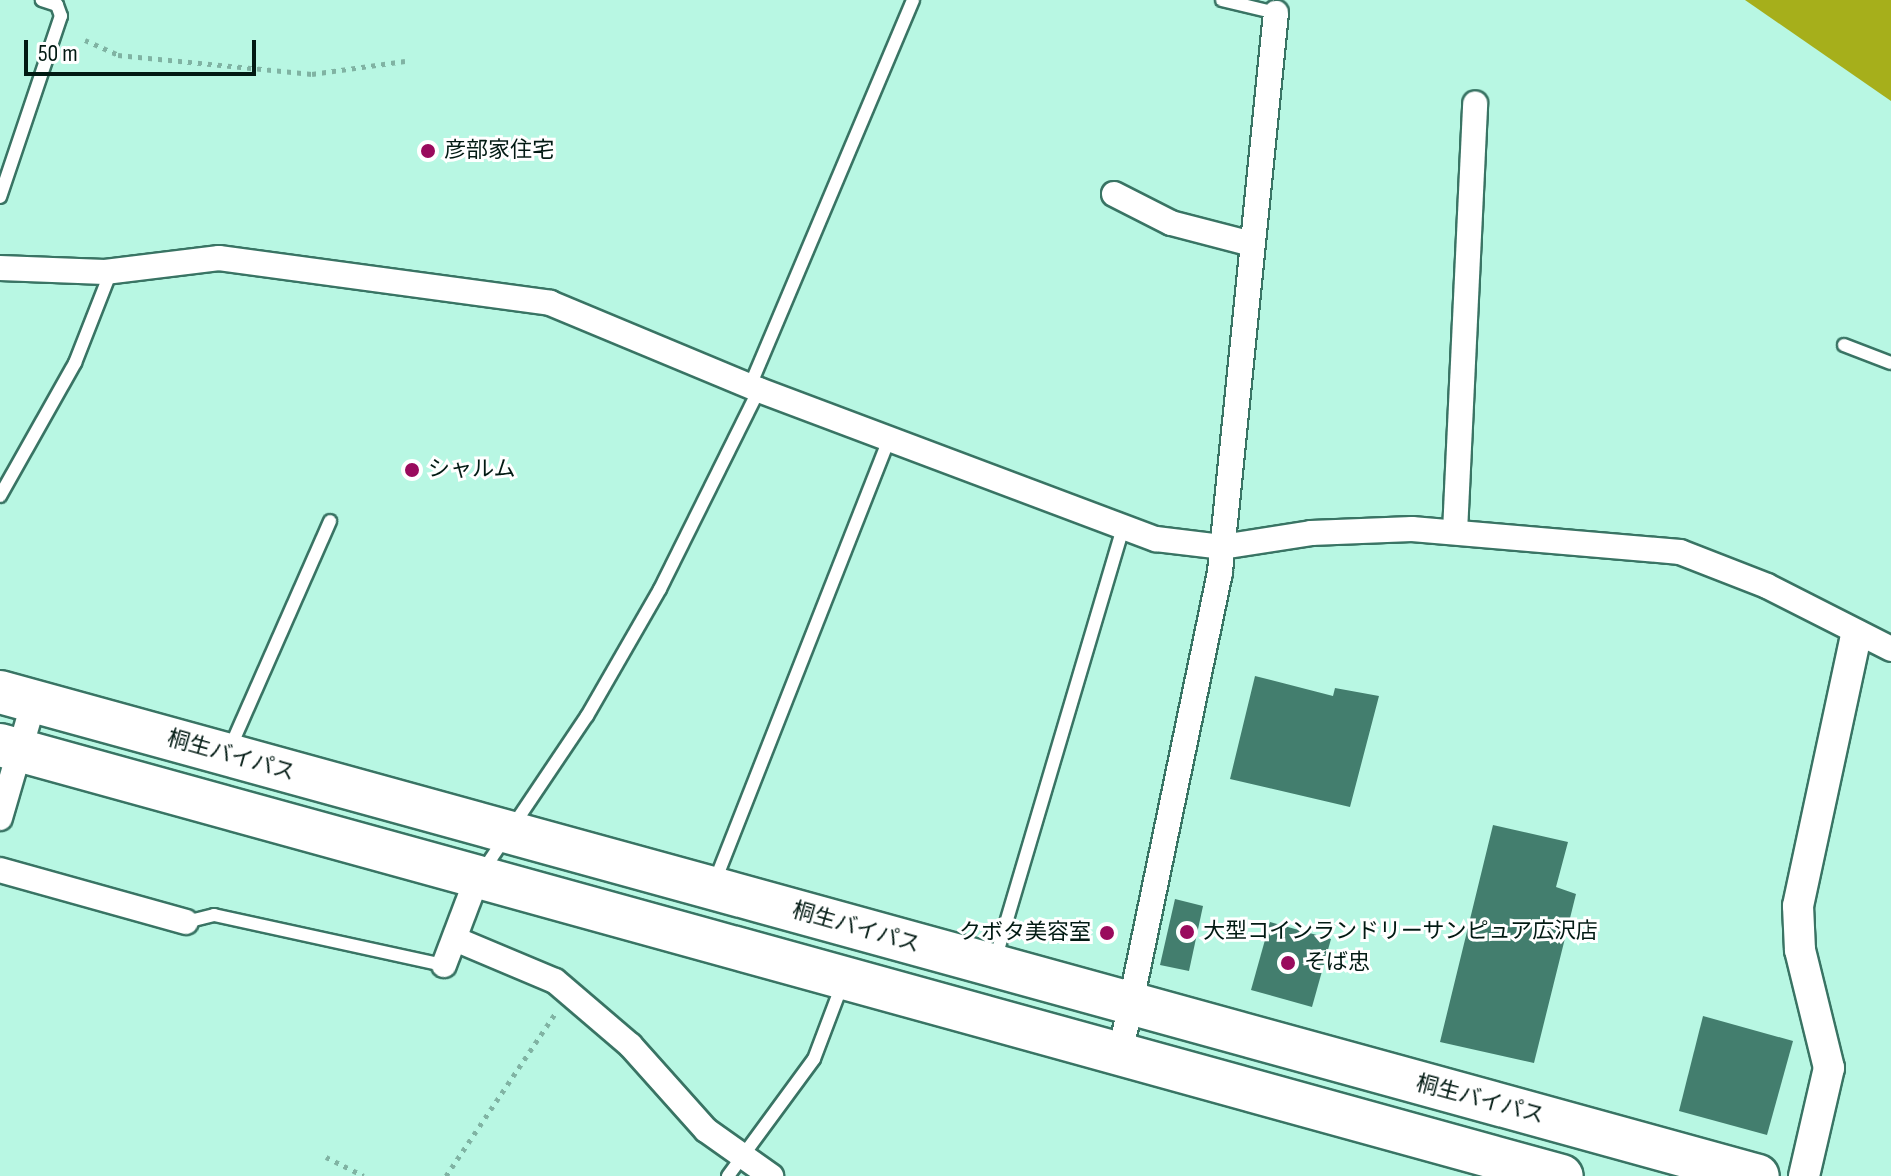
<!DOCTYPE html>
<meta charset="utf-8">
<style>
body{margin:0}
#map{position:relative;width:1891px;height:1176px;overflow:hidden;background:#b8f7e3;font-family:"Sofia Sans Condensed","Noto Sans JP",sans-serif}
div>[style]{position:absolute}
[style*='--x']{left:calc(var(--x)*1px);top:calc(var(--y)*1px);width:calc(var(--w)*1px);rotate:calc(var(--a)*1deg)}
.forest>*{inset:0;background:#a6af1b}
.building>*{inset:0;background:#437e6e}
.path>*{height:5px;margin-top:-2.5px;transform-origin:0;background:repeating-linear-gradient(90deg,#80b3a3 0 4px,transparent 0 10px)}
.roads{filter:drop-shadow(2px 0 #397464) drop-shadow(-2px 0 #397464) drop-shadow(0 2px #397464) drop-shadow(0 -2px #397464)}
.service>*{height:12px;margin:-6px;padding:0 6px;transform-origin:6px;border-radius:6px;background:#fff}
.minor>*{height:24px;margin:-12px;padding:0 12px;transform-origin:12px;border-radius:12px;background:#fff}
.tertiary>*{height:30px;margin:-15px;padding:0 15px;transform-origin:15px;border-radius:15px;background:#fff}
.trunk>*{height:42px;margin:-21px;padding:0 21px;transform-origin:21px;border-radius:21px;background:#fff}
.dots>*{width:22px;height:22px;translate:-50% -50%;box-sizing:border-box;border:4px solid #fff;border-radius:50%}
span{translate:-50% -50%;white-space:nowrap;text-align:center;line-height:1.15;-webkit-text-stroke:6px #fff;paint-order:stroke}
.poi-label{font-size:22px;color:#021a13}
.left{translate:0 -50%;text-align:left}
.right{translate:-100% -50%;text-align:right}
.street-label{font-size:22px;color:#021a13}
.scale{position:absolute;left:24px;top:40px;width:232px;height:36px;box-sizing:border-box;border:4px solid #021a13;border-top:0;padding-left:10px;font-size:24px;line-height:28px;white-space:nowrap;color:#021a13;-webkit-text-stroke:6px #fff;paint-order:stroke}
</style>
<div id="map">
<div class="forest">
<i style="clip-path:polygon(1745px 0,1891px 0,1891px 101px)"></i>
</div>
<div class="building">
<i style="clip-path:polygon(1255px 676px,1333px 696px,1335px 688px,1379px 696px,1350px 807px,1230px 779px)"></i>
<i style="clip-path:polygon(1493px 825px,1568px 842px,1556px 887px,1576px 894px,1534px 1063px,1440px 1042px)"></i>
<i style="clip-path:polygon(1175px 899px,1203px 906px,1189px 971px,1160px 965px)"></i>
<i style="clip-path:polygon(1270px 922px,1331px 939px,1312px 1007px,1251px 990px)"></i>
<i style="clip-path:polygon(1703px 1016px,1793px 1041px,1767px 1135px,1679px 1111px)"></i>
</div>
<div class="path">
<i style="--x:85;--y:40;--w:36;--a:24"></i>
<i style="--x:118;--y:55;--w:195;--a:5.6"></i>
<i style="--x:312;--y:74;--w:94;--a:-8"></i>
<i style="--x:326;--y:1157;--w:42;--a:26.6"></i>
<i style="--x:446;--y:1176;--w:195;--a:-56.1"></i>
</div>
<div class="roads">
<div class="service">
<i style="--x:1222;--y:0;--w:56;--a:13.5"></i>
<i style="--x:0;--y:197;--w:191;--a:-71.4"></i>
<i style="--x:61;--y:16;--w:12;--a:-110"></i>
<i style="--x:57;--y:5;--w:16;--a:-162"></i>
<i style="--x:1844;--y:345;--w:50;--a:21"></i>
<i style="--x:750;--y:386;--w:419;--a:-67.1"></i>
<i style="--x:0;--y:496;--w:153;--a:-60.6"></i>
<i style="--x:75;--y:363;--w:99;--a:-68.6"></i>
<i style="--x:230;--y:748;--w:248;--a:-66.2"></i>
<i style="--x:482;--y:872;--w:188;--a:-56.1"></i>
<i style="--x:587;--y:716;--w:146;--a:-60.1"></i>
<i style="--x:660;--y:589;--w:222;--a:-63.6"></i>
<i style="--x:715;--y:881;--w:474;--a:-68.5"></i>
<i style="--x:186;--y:922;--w:29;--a:-14"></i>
<i style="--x:214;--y:915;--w:235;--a:12.3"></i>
<i style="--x:995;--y:960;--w:450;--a:-73.5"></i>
<i style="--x:728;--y:1176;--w:145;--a:-53.7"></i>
<i style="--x:814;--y:1059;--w:79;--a:-69.3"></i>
</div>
<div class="minor">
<i style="--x:1114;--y:194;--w:64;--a:27"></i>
<i style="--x:1171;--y:223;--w:84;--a:14.5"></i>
<i style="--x:0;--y:268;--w:105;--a:2.2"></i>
<i style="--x:105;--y:272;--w:115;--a:-7"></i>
<i style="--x:219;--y:258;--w:334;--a:7.7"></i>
<i style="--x:550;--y:303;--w:226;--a:22.6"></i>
<i style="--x:759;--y:390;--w:424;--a:20.6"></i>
<i style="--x:1156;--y:539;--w:66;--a:6.9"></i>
<i style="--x:1222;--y:547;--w:90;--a:-8.9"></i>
<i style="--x:1311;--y:533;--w:101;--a:-2.3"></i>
<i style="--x:1412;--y:529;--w:269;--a:4.9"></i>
<i style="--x:1680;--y:552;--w:93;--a:21.3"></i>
<i style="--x:1767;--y:586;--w:139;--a:26.9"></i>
<i style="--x:1455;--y:532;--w:429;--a:-87.3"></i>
<i style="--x:0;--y:818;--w:122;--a:-73.8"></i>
<i style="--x:0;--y:870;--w:193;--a:15.6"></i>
<i style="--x:455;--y:939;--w:108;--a:22.8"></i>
<i style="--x:555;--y:981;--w:99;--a:40.5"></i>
<i style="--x:630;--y:1045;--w:114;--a:48.2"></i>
<i style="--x:706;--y:1130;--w:80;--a:35.3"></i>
<i style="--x:444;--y:965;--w:93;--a:-69.2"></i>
<i style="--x:1120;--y:1055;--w:493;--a:-78.3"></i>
<i style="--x:1220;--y:572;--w:562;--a:-84.28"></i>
</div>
<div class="tertiary">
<i style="--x:1804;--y:1176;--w:111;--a:-77"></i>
<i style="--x:1829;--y:1068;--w:122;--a:-103.8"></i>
<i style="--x:1800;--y:950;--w:44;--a:-92.6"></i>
<i style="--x:1798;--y:906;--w:277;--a:-77.9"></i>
</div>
<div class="trunk">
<i style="--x:0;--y:692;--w:1823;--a:15.39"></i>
<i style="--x:0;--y:745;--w:1620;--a:15.43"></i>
</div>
</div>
<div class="dots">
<i style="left:428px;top:151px;background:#990b5d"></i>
<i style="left:412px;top:470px;background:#990b5d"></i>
<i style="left:1187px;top:932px;background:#990b5d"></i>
<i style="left:1107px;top:933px;background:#990b5d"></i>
<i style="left:1288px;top:963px;background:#990b5d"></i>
</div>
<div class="poi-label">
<span class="left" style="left:444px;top:151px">彦部家住宅</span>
<span class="left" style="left:428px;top:470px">シャルム</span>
<span class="left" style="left:1203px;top:932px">大型コインランドリーサンピュア広沢店</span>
<span class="right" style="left:1091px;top:933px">クボタ美容室</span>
<span class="left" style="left:1304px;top:963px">そば忠</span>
</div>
<div class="street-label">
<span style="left:231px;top:756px;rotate:16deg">桐生バイパス</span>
<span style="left:856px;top:928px;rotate:16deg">桐生バイパス</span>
<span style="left:1480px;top:1100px;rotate:15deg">桐生バイパス</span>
</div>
<div class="scale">50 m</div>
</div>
